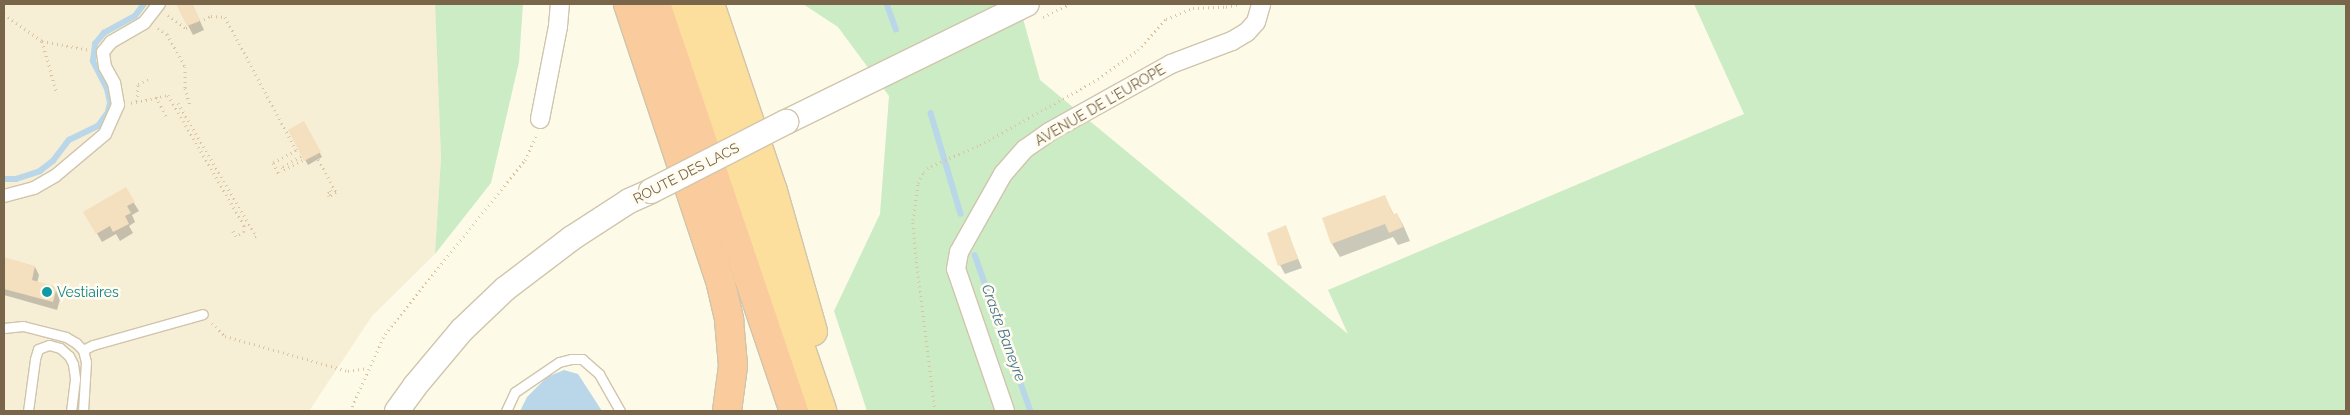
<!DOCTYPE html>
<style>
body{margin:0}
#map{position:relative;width:2350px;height:415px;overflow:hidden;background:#fdfae8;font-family:Raleway,sans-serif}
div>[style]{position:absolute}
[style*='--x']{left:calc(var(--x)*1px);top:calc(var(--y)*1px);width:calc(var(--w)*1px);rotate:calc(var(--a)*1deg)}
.residential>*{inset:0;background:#f6eed5}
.green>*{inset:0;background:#cbecc5}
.water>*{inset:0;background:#bad7e9}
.shadow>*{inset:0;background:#0003}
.stream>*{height:5.5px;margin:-2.75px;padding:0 2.75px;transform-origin:2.75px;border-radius:2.75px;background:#bad7e9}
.building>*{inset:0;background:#f4e0be}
.path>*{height:3px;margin-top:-1.5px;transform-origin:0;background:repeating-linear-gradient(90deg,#dac4a0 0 1px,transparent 0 5px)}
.roads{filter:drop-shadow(1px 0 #d0c5ac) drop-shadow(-1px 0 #d0c5ac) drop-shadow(0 1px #d0c5ac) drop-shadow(0 -1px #d0c5ac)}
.service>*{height:9px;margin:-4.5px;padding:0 4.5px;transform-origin:4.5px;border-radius:4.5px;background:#fff}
.pedestrian>*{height:12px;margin:-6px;padding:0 6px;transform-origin:6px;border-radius:6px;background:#fff}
.minor>*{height:18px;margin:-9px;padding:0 9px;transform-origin:9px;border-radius:9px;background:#fff}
.secondary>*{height:24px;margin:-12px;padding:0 12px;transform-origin:12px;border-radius:12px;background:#fff}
.trunk>*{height:28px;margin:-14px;padding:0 14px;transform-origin:14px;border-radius:14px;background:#fcde9d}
.motorway>*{height:28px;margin:-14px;padding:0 14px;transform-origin:14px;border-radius:14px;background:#facb9c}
.bridges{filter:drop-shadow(1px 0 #d3c6aa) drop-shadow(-1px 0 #d3c6aa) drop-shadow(0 1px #d3c6aa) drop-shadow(0 -1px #d3c6aa)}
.secondary-bridge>*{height:24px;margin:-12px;padding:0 12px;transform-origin:12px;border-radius:12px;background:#fff}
.dots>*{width:14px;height:14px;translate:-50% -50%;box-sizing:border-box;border:2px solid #fffcef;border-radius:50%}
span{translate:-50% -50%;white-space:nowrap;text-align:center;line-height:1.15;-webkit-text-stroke:5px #fffcef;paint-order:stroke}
.street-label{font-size:14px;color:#79664a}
.culture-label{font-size:14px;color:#0d838f}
.left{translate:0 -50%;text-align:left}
.water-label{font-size:15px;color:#457594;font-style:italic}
.frame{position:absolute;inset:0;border:5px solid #79664a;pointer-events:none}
</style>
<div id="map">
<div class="residential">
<i style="clip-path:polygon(4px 4px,435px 4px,441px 158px,435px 254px,372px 316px,309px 411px,4px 411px)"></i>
</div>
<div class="green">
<i style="clip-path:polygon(435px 4px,523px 4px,519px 62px,491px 183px,435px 254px,441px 158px)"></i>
<i style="clip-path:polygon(803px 4px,1019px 4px,1040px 80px,1348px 334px,1328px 290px,1744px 114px,1694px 4px,2346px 4px,2346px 411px,867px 411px,834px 311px,880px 214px,889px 96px,838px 27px)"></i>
</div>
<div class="water">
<i style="clip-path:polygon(564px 370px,578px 374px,602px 411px,520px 411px,527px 397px,547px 377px)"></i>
</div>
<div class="shadow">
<i style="clip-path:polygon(183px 4px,192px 4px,204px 30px,193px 35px,178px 6px)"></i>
<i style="clip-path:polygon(304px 123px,322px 157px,308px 165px,289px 130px)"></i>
<i style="clip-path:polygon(125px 189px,139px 211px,132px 215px,135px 222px,129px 226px,133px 233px,120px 241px,116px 234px,102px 242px,85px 213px)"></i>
<i style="clip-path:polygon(1385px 197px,1394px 215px,1397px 214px,1404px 227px,1410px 241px,1398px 245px,1393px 237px,1340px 257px,1332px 244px)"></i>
<i style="clip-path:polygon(1285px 227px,1302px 268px,1285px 274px,1280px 265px)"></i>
<i style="clip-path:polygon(4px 258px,35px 267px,39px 275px,37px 283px,56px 288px,61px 296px,57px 310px,4px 295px)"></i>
</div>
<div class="stream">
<i style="--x:887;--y:4;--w:27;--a:70"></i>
<i style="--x:931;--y:113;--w:105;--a:73.5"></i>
<i style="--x:4;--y:179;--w:12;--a:0"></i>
<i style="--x:16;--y:179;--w:25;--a:-18"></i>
<i style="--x:40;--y:171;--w:16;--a:-38"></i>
<i style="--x:53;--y:161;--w:26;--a:-53"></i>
<i style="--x:69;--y:140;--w:32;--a:-26"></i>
<i style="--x:98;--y:126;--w:17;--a:-54"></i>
<i style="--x:108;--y:112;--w:9;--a:-77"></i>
<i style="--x:110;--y:103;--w:14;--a:-102"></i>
<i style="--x:107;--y:89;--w:31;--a:-117"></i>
<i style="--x:93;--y:61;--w:17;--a:-83"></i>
<i style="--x:95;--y:44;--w:14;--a:-51"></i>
<i style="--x:104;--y:33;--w:35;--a:-29"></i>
<i style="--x:135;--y:16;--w:15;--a:-53"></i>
<i style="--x:975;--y:255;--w:166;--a:70.3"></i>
</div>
<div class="building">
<i style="clip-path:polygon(176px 4px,193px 4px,200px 21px,187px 26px)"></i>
<i style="clip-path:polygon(304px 121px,321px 152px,304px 161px,288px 130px)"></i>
<i style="clip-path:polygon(126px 187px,135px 202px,127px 206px,131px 213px,125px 216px,129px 224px,113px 232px,110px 226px,96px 234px,83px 212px)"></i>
<i style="clip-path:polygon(1385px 195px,1393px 214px,1397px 213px,1403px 227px,1389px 233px,1385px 224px,1331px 244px,1322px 218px)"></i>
<i style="clip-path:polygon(1286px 225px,1298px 259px,1278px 266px,1267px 233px)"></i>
<i style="clip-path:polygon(4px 257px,35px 266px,32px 280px,57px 287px,53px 302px,4px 289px)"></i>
</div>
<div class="path">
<i style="--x:4;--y:14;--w:47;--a:35.4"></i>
<i style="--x:42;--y:41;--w:49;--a:10.6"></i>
<i style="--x:168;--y:15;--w:22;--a:36"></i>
<i style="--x:186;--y:28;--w:28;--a:-26"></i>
<i style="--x:211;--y:16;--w:14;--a:4"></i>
<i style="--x:225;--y:17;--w:151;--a:61.9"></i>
<i style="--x:296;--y:150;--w:26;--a:151"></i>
<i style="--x:273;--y:163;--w:15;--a:62"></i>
<i style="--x:1043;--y:17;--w:30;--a:-26"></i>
<i style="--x:158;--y:28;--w:11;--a:34"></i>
<i style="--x:167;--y:34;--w:38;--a:61"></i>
<i style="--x:185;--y:67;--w:21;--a:90"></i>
<i style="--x:185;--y:88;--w:19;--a:74"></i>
<i style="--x:42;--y:41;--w:55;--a:74.2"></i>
<i style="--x:156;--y:97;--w:24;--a:62"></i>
<i style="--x:137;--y:101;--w:17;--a:-87"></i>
<i style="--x:138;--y:84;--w:12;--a:-24"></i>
<i style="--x:131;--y:103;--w:38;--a:-12"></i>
<i style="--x:168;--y:95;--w:151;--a:59.7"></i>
<i style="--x:244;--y:225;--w:6;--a:90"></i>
<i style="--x:244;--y:231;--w:9;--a:148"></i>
<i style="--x:236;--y:236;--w:9;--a:-122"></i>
<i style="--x:178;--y:103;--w:154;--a:59.6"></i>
<i style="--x:256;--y:236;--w:2;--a:153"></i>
<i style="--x:316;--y:155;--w:42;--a:61.6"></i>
<i style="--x:336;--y:192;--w:8;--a:150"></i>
<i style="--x:329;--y:196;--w:3;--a:-108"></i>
<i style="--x:328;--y:193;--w:4;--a:-34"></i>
<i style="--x:331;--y:191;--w:2;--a:-117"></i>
<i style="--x:301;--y:156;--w:22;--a:150"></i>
<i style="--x:282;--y:167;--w:4;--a:56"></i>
<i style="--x:284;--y:170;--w:21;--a:-28"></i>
<i style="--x:212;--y:323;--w:18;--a:45"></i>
<i style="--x:225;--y:336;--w:128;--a:15.9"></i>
<i style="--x:348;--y:371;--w:20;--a:-9"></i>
<i style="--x:350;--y:411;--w:85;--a:-65.6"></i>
<i style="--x:385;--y:334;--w:223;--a:-51.2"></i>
<i style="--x:525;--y:160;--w:26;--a:-65"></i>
<i style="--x:935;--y:411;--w:154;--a:-97.1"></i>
<i style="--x:916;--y:258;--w:38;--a:-95"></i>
<i style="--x:913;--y:220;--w:37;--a:-82"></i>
<i style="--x:918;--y:183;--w:13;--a:-61"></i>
<i style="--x:924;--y:172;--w:9;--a:-41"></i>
<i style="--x:931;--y:166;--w:53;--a:-23.2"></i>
<i style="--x:980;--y:145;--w:135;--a:-29.2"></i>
<i style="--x:1098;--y:79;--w:49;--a:-35.9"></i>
<i style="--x:1138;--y:50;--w:42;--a:-47.9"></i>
<i style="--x:1166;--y:19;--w:29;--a:-22"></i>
<i style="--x:1193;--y:8;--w:33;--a:-2"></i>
<i style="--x:1226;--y:7;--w:13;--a:-13"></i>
</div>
<div class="roads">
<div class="service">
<i style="--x:4;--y:328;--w:19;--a:-6"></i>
<i style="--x:23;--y:326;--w:44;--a:14.3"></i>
<i style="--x:66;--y:337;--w:12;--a:31"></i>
<i style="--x:76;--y:343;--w:10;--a:45"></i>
<i style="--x:83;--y:350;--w:12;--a:76"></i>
<i style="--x:86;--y:362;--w:49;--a:93.5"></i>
<i style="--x:83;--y:350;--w:11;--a:-27"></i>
<i style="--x:93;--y:345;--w:114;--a:-15.7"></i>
<i style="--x:28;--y:411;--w:52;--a:-82.3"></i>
<i style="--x:35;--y:359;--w:10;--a:-73"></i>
<i style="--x:38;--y:349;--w:12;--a:-20"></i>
<i style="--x:49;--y:345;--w:11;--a:15"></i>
<i style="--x:60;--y:348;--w:12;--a:42"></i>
<i style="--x:69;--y:356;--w:9;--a:63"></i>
<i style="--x:73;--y:364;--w:15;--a:82"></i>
<i style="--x:75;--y:379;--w:32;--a:97"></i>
<i style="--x:506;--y:411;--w:21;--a:-65"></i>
<i style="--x:515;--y:392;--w:53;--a:-34.3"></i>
<i style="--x:559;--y:362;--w:12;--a:-14"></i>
<i style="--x:571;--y:359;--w:11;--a:0"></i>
<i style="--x:582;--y:359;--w:23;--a:41"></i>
<i style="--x:599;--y:374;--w:43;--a:60.4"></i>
</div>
<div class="pedestrian">
<i style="--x:4;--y:196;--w:31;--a:-15"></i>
<i style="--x:34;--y:188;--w:24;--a:-30"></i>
<i style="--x:55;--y:176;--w:65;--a:-40"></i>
<i style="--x:105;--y:134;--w:32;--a:-66"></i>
<i style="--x:118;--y:105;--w:22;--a:-100"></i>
<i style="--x:114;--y:83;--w:18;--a:-119"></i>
<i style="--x:105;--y:67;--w:15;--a:-98"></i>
<i style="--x:103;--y:52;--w:13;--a:-51"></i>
<i style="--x:111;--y:42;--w:38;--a:-30"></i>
<i style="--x:144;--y:23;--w:24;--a:-52"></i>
</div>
<div class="minor">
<i style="--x:540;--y:119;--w:95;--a:-79"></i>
<i style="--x:558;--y:26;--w:22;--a:-85"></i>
<i style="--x:1005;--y:411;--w:150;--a:-109"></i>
<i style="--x:956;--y:269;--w:17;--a:-80"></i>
<i style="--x:959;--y:252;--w:90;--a:-60.6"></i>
<i style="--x:1003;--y:174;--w:33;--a:-49"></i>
<i style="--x:1025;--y:149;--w:29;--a:-35"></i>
<i style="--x:1049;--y:132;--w:140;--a:-29.1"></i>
<i style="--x:1171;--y:64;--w:65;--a:-20.7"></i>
<i style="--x:1232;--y:41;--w:17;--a:-31"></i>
<i style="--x:1247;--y:32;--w:13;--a:-48"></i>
<i style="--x:1256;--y:22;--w:19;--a:-74"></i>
</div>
<div class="secondary">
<i style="--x:786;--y:122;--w:268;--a:-26.1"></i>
<i style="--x:397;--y:411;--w:31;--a:-54"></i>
<i style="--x:415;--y:386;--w:73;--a:-50"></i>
<i style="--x:462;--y:330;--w:59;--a:-43.6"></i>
<i style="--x:505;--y:289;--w:84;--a:-37.3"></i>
<i style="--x:572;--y:238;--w:68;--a:-33"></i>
<i style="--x:629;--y:201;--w:24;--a:-24"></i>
</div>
<div class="trunk">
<i style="--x:683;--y:4;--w:430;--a:71.1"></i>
<i style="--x:710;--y:4;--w:197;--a:71.4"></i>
<i style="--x:773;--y:191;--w:146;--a:74.1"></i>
</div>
<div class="motorway">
<i style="--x:628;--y:4;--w:295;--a:71.6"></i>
<i style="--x:721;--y:284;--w:37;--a:77"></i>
<i style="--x:729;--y:320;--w:46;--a:85"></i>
<i style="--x:733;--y:366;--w:45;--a:97.6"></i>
<i style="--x:656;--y:4;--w:430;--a:71.3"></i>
</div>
</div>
<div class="bridges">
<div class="secondary-bridge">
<i style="--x:651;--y:191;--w:152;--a:-27.1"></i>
</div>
</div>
<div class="dots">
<i style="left:47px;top:292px;background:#0f9aa8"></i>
</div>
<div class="street-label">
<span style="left:1100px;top:105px;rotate:-30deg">AVENUE DE L'EUROPE</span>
<span style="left:686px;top:173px;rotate:-27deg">ROUTE DES LACS</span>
</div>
<div class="culture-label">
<span class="left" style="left:57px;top:292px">Vestiaires</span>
</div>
<div class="water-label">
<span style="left:1003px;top:333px;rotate:70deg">Craste Baneyre</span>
</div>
<div class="frame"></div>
</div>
